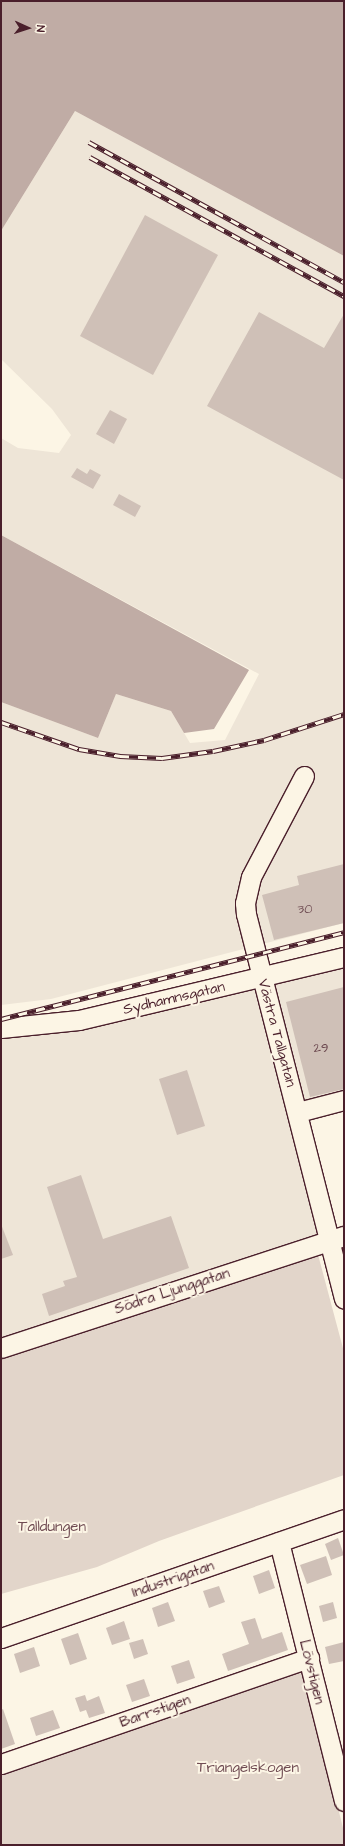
<!DOCTYPE html>
<meta charset="utf-8">
<style>
body{margin:0}
#map{position:relative;width:345px;height:1846px;overflow:hidden;background:#fcf5e5;font-family:"Architects Daughter",sans-serif}
div>[style]{position:absolute}
[style*='--x']{left:calc(var(--x)*1px);top:calc(var(--y)*1px);width:calc(var(--w)*1px);rotate:calc(var(--a)*1deg)}
.built>*{inset:0;background:#eee5d7}
.green>*{inset:0;background:#e2d5ca}
.water>*{inset:0;background:#c0aca5}
.building>*{inset:0;background:#cfc0b7}
.roads{filter:drop-shadow(1px 0 #4a1f2b) drop-shadow(-1px 0 #4a1f2b) drop-shadow(0 1px #4a1f2b) drop-shadow(0 -1px #4a1f2b)}
.minor>*{height:19px;margin:-9.5px;padding:0 9.5px;transform-origin:9.5px;border-radius:9.5px;background:#fcf5e5}
.rail>*{height:4.5px;margin-top:-2.25px;transform-origin:0;background:repeating-linear-gradient(90deg,#fcf5e5 0 9px,#4a1f2b 0 18px);box-sizing:border-box;border-block:1px solid #4a1f2b}
span{translate:-50% -50%;white-space:nowrap;text-align:center;line-height:1.15;-webkit-text-stroke:4px #fcf5e5;paint-order:stroke}
.number-label{font-size:13px;color:#6b474e}
.number-label span{-webkit-text-stroke-width:0}
.street-label{font-size:15px;color:#4a1f2b}
.park-label{font-size:15px;color:#704c53}
.frame{position:absolute;inset:0;border:2px solid #4a1f2b;pointer-events:none}
.north{position:absolute;left:8px;top:8px;width:40px;height:40px;-webkit-text-stroke:3px #fcf5e5;paint-order:stroke;rotate:93deg;font-size:11px;font-weight:700;line-height:16px;text-align:center;color:#4a1f2b}
.north::after{content:'';display:block;margin:auto;width:14px;height:18px;background:#4a1f2b;clip-path:polygon(50% 0,100% 100%,50% 72%,0 100%)}
</style>
<div id="map">
<div class="built">
<i style="clip-path:polygon(75px 111px,344px 256px,344px 923px,51px 999px,1px 1005px,1px 702px,98px 738px,116px 694px,171px 711px,190px 743px,225px 740px,259px 674px,1px 535px,1px 438px,18px 448px,59px 453px,71px 435px,52px 409px,1px 359px,1px 231px)"></i>
<i style="clip-path:polygon(344px 961px,344px 1096px,303px 1107px,269px 980px)"></i>
<i style="clip-path:polygon(258px 984px,325px 1234px,1px 1342px,1px 1038px,49px 1034px,160px 1012px)"></i>
</div>
<div class="green">
<i style="clip-path:polygon(316px 1247px,344px 1352px,344px 1475px,159px 1541px,97px 1567px,1px 1594px,1px 1355px)"></i>
<i style="clip-path:polygon(293px 1671px,305px 1675px,344px 1832px,344px 1845px,1px 1845px,1px 1773px)"></i>
</div>
<div class="water">
<i style="clip-path:polygon(1px 1px,344px 1px,344px 256px,75px 111px,1px 231px)"></i>
<i style="clip-path:polygon(1px 535px,249px 670px,214px 729px,184px 733px,171px 711px,116px 694px,98px 738px,1px 702px)"></i>
</div>
<div class="building">
<i style="clip-path:polygon(145px 215px,218px 255px,153px 375px,80px 336px)"></i>
<i style="clip-path:polygon(259px 312px,324px 348px,344px 314px,344px 480px,207px 406px)"></i>
<i style="clip-path:polygon(110px 410px,127px 419px,114px 444px,96px 434px)"></i>
<i style="clip-path:polygon(77px 468px,87px 474px,90px 469px,101px 475px,93px 489px,71px 477px)"></i>
<i style="clip-path:polygon(119px 494px,141px 506px,135px 517px,113px 505px)"></i>
<i style="clip-path:polygon(344px 864px,344px 923px,274px 940px,262px 895px,299px 885px,297px 876px)"></i>
<i style="clip-path:polygon(344px 987px,344px 1089px,310px 1097px,286px 1002px)"></i>
<i style="clip-path:polygon(187px 1070px,205px 1126px,177px 1135px,159px 1079px)"></i>
<i style="clip-path:polygon(81px 1175px,103px 1239px,171px 1216px,189px 1268px,49px 1316px,42px 1294px,65px 1286px,63px 1281px,77px 1277px,47px 1187px)"></i>
<i style="clip-path:polygon(1px 1224px,13px 1255px,1px 1259px)"></i>
<i style="clip-path:polygon(338px 1538px,344px 1555px,331px 1560px,325px 1544px)"></i>
<i style="clip-path:polygon(326px 1556px,332px 1575px,307px 1584px,300px 1565px)"></i>
<i style="clip-path:polygon(269px 1570px,275px 1588px,259px 1594px,253px 1576px)"></i>
<i style="clip-path:polygon(219px 1586px,225px 1602px,209px 1608px,203px 1591px)"></i>
<i style="clip-path:polygon(168px 1602px,175px 1621px,158px 1627px,152px 1608px)"></i>
<i style="clip-path:polygon(333px 1602px,337px 1618px,323px 1622px,319px 1606px)"></i>
<i style="clip-path:polygon(255px 1618px,262px 1639px,282px 1632px,288px 1650px,228px 1671px,222px 1654px,249px 1644px,241px 1622px)"></i>
<i style="clip-path:polygon(124px 1621px,130px 1639px,112px 1645px,106px 1628px)"></i>
<i style="clip-path:polygon(78px 1633px,87px 1659px,70px 1665px,61px 1639px)"></i>
<i style="clip-path:polygon(143px 1639px,148px 1654px,134px 1659px,129px 1643px)"></i>
<i style="clip-path:polygon(344px 1642px,344px 1661px,329px 1664px,325px 1647px)"></i>
<i style="clip-path:polygon(34px 1647px,40px 1666px,20px 1673px,14px 1654px)"></i>
<i style="clip-path:polygon(189px 1660px,195px 1678px,177px 1684px,171px 1666px)"></i>
<i style="clip-path:polygon(144px 1679px,150px 1696px,132px 1702px,126px 1685px)"></i>
<i style="clip-path:polygon(85px 1695px,87px 1701px,99px 1696px,105px 1713px,89px 1718px,86px 1710px,80px 1712px,75px 1698px)"></i>
<i style="clip-path:polygon(3px 1709px,15px 1744px,1px 1749px,1px 1710px)"></i>
<i style="clip-path:polygon(53px 1710px,60px 1728px,36px 1736px,30px 1718px)"></i>
</div>
<div class="roads">
<div class="minor">
<i style="--x:304;--y:776;--w:114;--a:117.7"></i>
<i style="--x:251;--y:877;--w:27;--a:103"></i>
<i style="--x:245;--y:903;--w:11;--a:85"></i>
<i style="--x:246;--y:914;--w:397;--a:75.7"></i>
<i style="--x:1;--y:1028;--w:78;--a:-5.9"></i>
<i style="--x:79;--y:1020;--w:272;--a:-13.4"></i>
<i style="--x:298;--y:1112;--w:48;--a:-14.6"></i>
<i style="--x:1;--y:1348;--w:361;--a:-18.1"></i>
<i style="--x:279;--y:1542;--w:267;--a:75.9"></i>
<i style="--x:1;--y:1638;--w:363;--a:-19.1"></i>
<i style="--x:1;--y:1764;--w:326;--a:-19"></i>
</div>
</div>
<div class="rail">
<i style="--x:89;--y:142;--w:291;--a:28.8"></i>
<i style="--x:90;--y:157;--w:290;--a:28.7"></i>
<i style="--x:1;--y:722;--w:83;--a:19.1"></i>
<i style="--x:79;--y:749;--w:42;--a:9.7"></i>
<i style="--x:120;--y:756;--w:42;--a:2.7"></i>
<i style="--x:162;--y:758;--w:51;--a:-7.8"></i>
<i style="--x:213;--y:751;--w:52;--a:-12.2"></i>
<i style="--x:264;--y:740;--w:84;--a:-18"></i>
<i style="--x:1;--y:1019;--w:354;--a:-14.2"></i>
</div>
<div class="number-label">
<span style="left:305px;top:909px">30</span>
<span style="left:321px;top:1048px">29</span>
</div>
<div class="street-label">
<span style="left:174px;top:998px;rotate:-13deg">Sydhamnsgatan</span>
<span style="left:277px;top:1033px;rotate:75deg">Västra Tallgatan</span>
<span style="left:172px;top:1291px;rotate:-18deg">Södra Ljunggatan</span>
<span style="left:173px;top:1579px;rotate:-19deg">Industrigatan</span>
<span style="left:312px;top:1672px;rotate:76deg">Lövstigen</span>
<span style="left:155px;top:1711px;rotate:-19deg">Barrstigen</span>
</div>
<div class="park-label">
<span style="left:52px;top:1527px">Talldungen</span>
<span style="left:248px;top:1768px">Triangelskogen</span>
</div>
<div class="frame"></div>
<div class="north">N</div>
</div>
